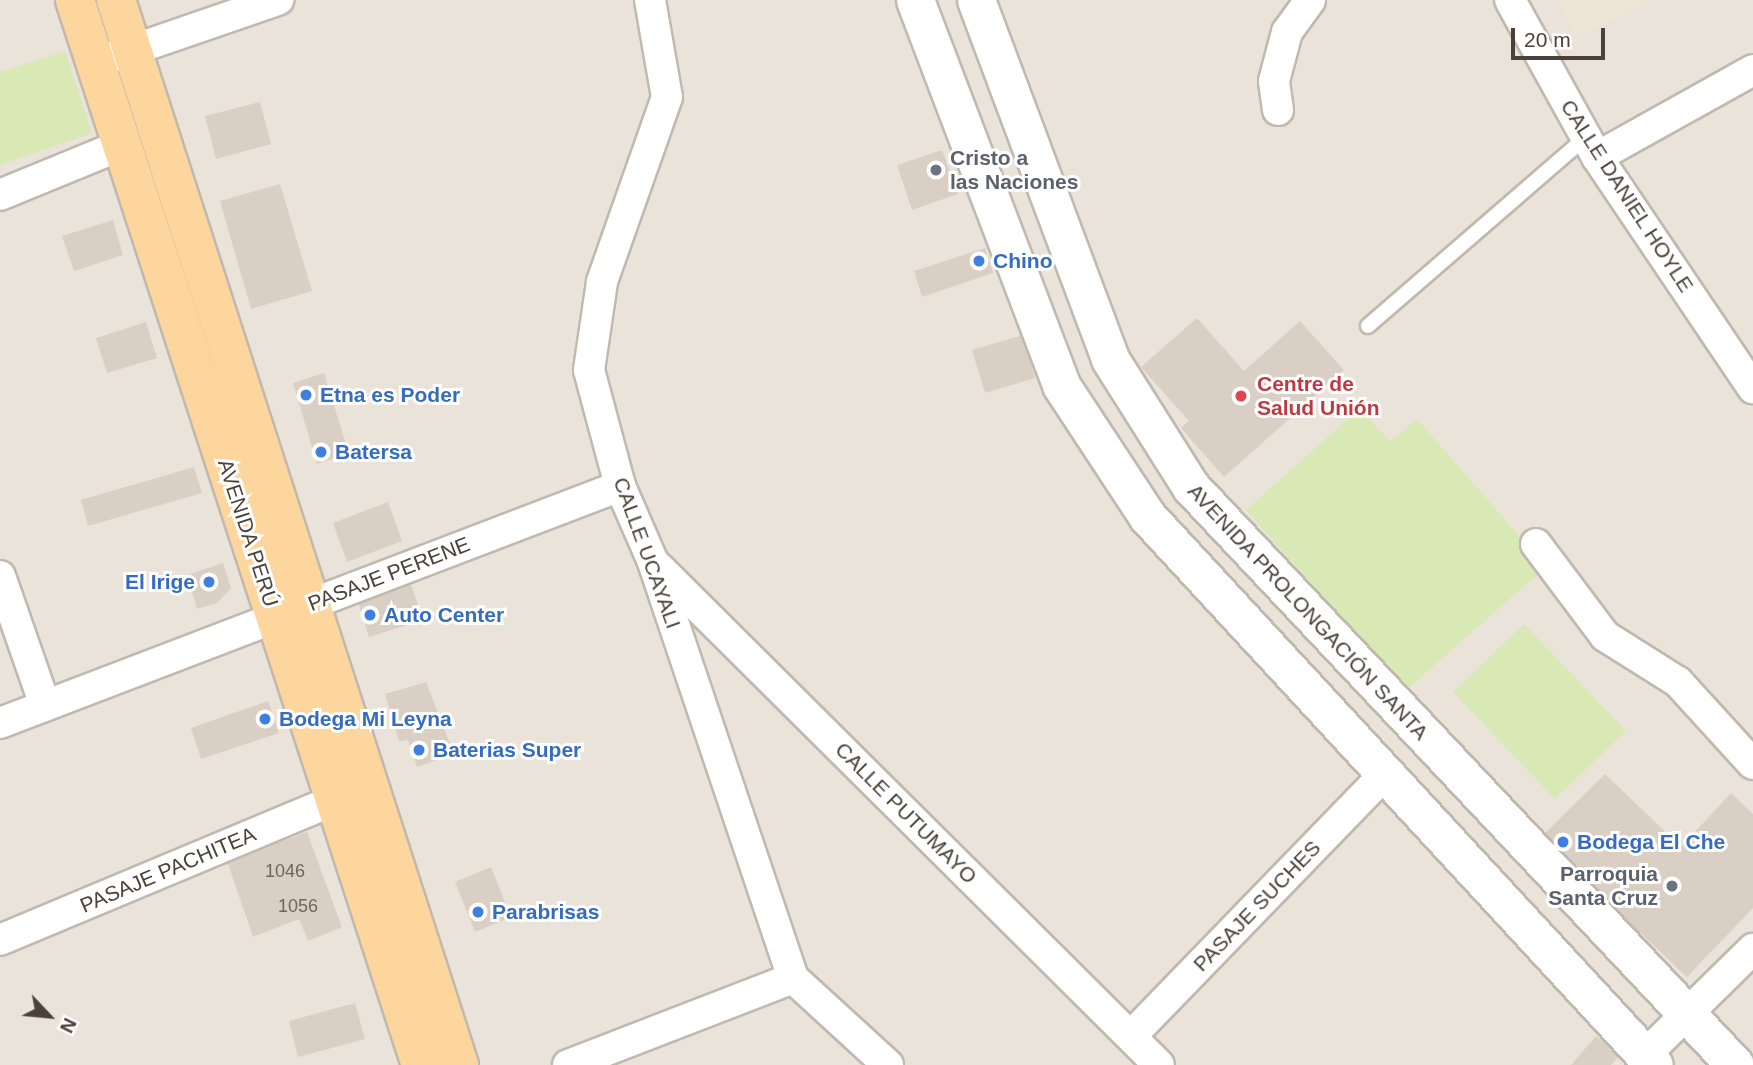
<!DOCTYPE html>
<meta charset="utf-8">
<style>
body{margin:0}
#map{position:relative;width:1753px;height:1065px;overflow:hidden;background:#f6f2ec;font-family:Helvetica,sans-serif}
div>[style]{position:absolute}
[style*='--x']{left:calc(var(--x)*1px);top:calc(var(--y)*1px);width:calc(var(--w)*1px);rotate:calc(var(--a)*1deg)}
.residential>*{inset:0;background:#eae3da}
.education>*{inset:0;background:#eee5d6}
.green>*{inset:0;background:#d8e9b6}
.building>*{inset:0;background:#dacfc4}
.roads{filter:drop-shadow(2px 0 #c1b8ae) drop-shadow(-2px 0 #c1b8ae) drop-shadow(0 2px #c1b8ae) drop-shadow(0 -2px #c1b8ae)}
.service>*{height:14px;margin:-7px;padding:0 7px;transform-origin:7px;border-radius:7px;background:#fff}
.minor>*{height:30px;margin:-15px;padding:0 15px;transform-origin:15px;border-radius:15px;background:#fff}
.tertiary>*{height:37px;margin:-18.5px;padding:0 18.5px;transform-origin:18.5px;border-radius:18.5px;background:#fff}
.primary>*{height:38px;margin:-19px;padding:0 19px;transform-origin:19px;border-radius:19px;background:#fdd69e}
.dots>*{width:19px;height:19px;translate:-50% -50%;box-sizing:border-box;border:4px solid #fff;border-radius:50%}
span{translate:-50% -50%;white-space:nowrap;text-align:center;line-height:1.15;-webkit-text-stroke:6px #fff;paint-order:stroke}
.number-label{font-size:18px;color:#6e655c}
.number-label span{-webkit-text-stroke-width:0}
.worship-label{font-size:21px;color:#5b616d;font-weight:700}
.left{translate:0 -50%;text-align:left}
.right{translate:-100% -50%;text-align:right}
.street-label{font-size:21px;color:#4a4239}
.shop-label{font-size:21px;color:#366cbe;font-weight:700}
.health-label{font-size:21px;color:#be3a42;font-weight:700}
.north{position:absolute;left:14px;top:981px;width:70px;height:70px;-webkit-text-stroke:5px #fff;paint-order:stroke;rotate:116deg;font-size:19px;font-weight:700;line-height:28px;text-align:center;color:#4a4239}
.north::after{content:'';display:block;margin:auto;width:24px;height:32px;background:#4a4239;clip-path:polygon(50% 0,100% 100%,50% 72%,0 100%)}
.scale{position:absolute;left:1511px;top:28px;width:94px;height:32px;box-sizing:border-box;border:4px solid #4a4239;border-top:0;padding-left:9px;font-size:21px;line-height:24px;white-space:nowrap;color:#4a4239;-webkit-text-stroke:5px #fff;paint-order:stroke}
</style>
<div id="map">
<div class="residential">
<i style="clip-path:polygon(0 0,1753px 0,1753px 1065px,0 1065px)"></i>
</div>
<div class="education">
<i style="clip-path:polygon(1559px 0,1648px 0,1578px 39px)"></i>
</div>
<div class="green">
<i style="clip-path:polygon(65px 51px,92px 133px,0 165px,0 72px)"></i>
<i style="clip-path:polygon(1360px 408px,1390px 442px,1417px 419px,1546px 567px,1405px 691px,1246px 510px)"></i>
<i style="clip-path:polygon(1524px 624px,1626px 731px,1555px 799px,1453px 692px)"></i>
</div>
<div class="building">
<i style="clip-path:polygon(260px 102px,271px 144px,216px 159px,205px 116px)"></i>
<i style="clip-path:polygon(942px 150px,958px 194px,912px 210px,897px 165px)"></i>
<i style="clip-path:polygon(280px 184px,312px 291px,251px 309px,220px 201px)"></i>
<i style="clip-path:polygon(113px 220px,123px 255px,74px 271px,62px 236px)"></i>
<i style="clip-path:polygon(985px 248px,993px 273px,922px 297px,914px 271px)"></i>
<i style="clip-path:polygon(1197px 318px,1244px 371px,1300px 321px,1344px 370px,1224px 477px,1181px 428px,1189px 421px,1141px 367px)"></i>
<i style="clip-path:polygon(146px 322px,157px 358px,107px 373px,96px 338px)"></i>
<i style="clip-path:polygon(1023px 335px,1035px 378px,985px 393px,972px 350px)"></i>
<i style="clip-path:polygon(324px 373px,349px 454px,317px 464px,293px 383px)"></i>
<i style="clip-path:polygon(194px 467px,202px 493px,88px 526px,81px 500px)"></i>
<i style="clip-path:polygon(388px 502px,402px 541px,347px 562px,333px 523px)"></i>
<i style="clip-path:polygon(223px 563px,231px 588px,217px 603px,197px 609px,187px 575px)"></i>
<i style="clip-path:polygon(411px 584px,423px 620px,369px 637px,358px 602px)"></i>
<i style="clip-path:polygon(426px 682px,454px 754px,417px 767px,408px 740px,399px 741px,385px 694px)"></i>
<i style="clip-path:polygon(268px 701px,279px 733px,201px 759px,191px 728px)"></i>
<i style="clip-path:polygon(1605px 774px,1681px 847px,1731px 793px,1753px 814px,1753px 908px,1687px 977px,1540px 838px)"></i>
<i style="clip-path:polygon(307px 832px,342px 927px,308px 941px,299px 919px,253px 937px,227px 861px)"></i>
<i style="clip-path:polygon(491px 867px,511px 917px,475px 932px,455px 882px)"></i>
<i style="clip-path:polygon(355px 1003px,365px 1039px,298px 1057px,289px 1021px)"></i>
<i style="clip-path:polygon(1596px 1036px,1620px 1055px,1611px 1065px,1571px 1065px)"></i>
</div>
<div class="roads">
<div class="service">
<i style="--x:1368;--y:326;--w:287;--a:-40.9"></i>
</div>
<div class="minor">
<i style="--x:650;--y:0;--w:98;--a:80.1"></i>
<i style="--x:667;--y:97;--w:196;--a:109.4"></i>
<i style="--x:602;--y:282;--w:89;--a:98.4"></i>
<i style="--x:589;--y:370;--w:120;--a:75"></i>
<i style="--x:620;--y:486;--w:83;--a:66.5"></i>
<i style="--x:653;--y:562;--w:439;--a:71.4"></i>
<i style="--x:793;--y:978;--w:129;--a:42.5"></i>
<i style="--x:1510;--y:0;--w:179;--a:61"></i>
<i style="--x:1597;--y:157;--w:279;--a:56"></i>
<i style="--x:112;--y:57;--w:176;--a:-19"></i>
<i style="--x:1278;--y:110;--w:29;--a:-98"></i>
<i style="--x:1274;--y:81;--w:51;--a:-75.1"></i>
<i style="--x:1287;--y:32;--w:39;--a:-54"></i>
<i style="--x:1597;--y:157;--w:179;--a:-29.1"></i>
<i style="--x:0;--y:195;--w:132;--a:-22.3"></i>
<i style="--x:1536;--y:544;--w:115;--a:53.1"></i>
<i style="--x:1605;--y:636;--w:86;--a:32.2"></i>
<i style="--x:1678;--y:682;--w:111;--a:47.6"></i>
<i style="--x:658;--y:567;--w:706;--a:44.83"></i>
<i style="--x:0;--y:576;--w:137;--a:70.8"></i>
<i style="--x:0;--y:723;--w:664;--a:-20.92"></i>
<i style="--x:0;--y:940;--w:363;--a:-22.7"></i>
<i style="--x:1131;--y:1036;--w:362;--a:-45.9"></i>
<i style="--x:1644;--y:1056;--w:153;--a:-44.5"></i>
<i style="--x:568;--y:1065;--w:241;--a:-21.1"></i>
</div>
<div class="tertiary">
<i style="--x:915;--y:0;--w:412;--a:69.2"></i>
<i style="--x:1061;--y:385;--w:157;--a:56.7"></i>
<i style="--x:1147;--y:516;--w:747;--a:47.28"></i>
<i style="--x:976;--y:0;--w:383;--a:69.5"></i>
<i style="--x:1110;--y:359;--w:151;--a:57.7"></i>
<i style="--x:1191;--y:487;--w:794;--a:46.74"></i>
</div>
<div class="primary">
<i style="--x:75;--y:0;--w:1120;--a:72"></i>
<i style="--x:116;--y:0;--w:1119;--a:72.15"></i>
</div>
</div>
<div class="dots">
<i style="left:936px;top:170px;background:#6b7280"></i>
<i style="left:979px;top:261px;background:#3f7fe0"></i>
<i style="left:306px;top:395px;background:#3f7fe0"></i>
<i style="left:1241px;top:396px;background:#e0444e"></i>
<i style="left:321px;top:452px;background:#3f7fe0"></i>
<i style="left:209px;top:582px;background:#3f7fe0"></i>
<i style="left:370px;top:615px;background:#3f7fe0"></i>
<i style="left:265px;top:719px;background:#3f7fe0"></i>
<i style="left:419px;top:750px;background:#3f7fe0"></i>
<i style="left:1563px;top:842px;background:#3f7fe0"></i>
<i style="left:1672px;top:886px;background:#6b7280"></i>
<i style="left:478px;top:912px;background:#3f7fe0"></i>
</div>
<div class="number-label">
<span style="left:285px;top:871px">1046</span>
<span style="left:298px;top:906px">1056</span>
</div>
<div class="worship-label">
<span class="left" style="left:950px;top:170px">Cristo a<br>las Naciones</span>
<span class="right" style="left:1658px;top:886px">Parroquia<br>Santa Cruz</span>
</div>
<div class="street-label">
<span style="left:1627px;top:196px;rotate:57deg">CALLE DANIEL HOYLE</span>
<span style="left:248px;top:533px;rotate:72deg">AVENIDA PERÚ</span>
<span style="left:647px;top:553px;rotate:70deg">CALLE UCAYALI</span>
<span style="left:389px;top:574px;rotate:-21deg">PASAJE PERENE</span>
<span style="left:1308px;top:612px;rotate:47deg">AVENIDA PROLONGACIÓN SANTA</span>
<span style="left:906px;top:813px;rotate:45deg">CALLE PUTUMAYO</span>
<span style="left:168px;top:870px;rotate:-23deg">PASAJE PACHITEA</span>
<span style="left:1257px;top:906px;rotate:-46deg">PASAJE SUCHES</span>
</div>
<div class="shop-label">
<span class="left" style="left:993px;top:261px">Chino</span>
<span class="left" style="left:320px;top:395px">Etna es Poder</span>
<span class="left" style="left:335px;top:452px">Batersa</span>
<span class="right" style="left:195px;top:582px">El Irige</span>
<span class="left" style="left:384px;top:615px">Auto Center</span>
<span class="left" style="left:279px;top:719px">Bodega Mi Leyna</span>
<span class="left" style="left:433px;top:750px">Baterias Super</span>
<span class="left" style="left:1577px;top:842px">Bodega El Che</span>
<span class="left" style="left:492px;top:912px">Parabrisas</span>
</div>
<div class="health-label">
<span class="left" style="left:1257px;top:396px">Centre de<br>Salud Unión</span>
</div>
<div class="north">N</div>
<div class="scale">20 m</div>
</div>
